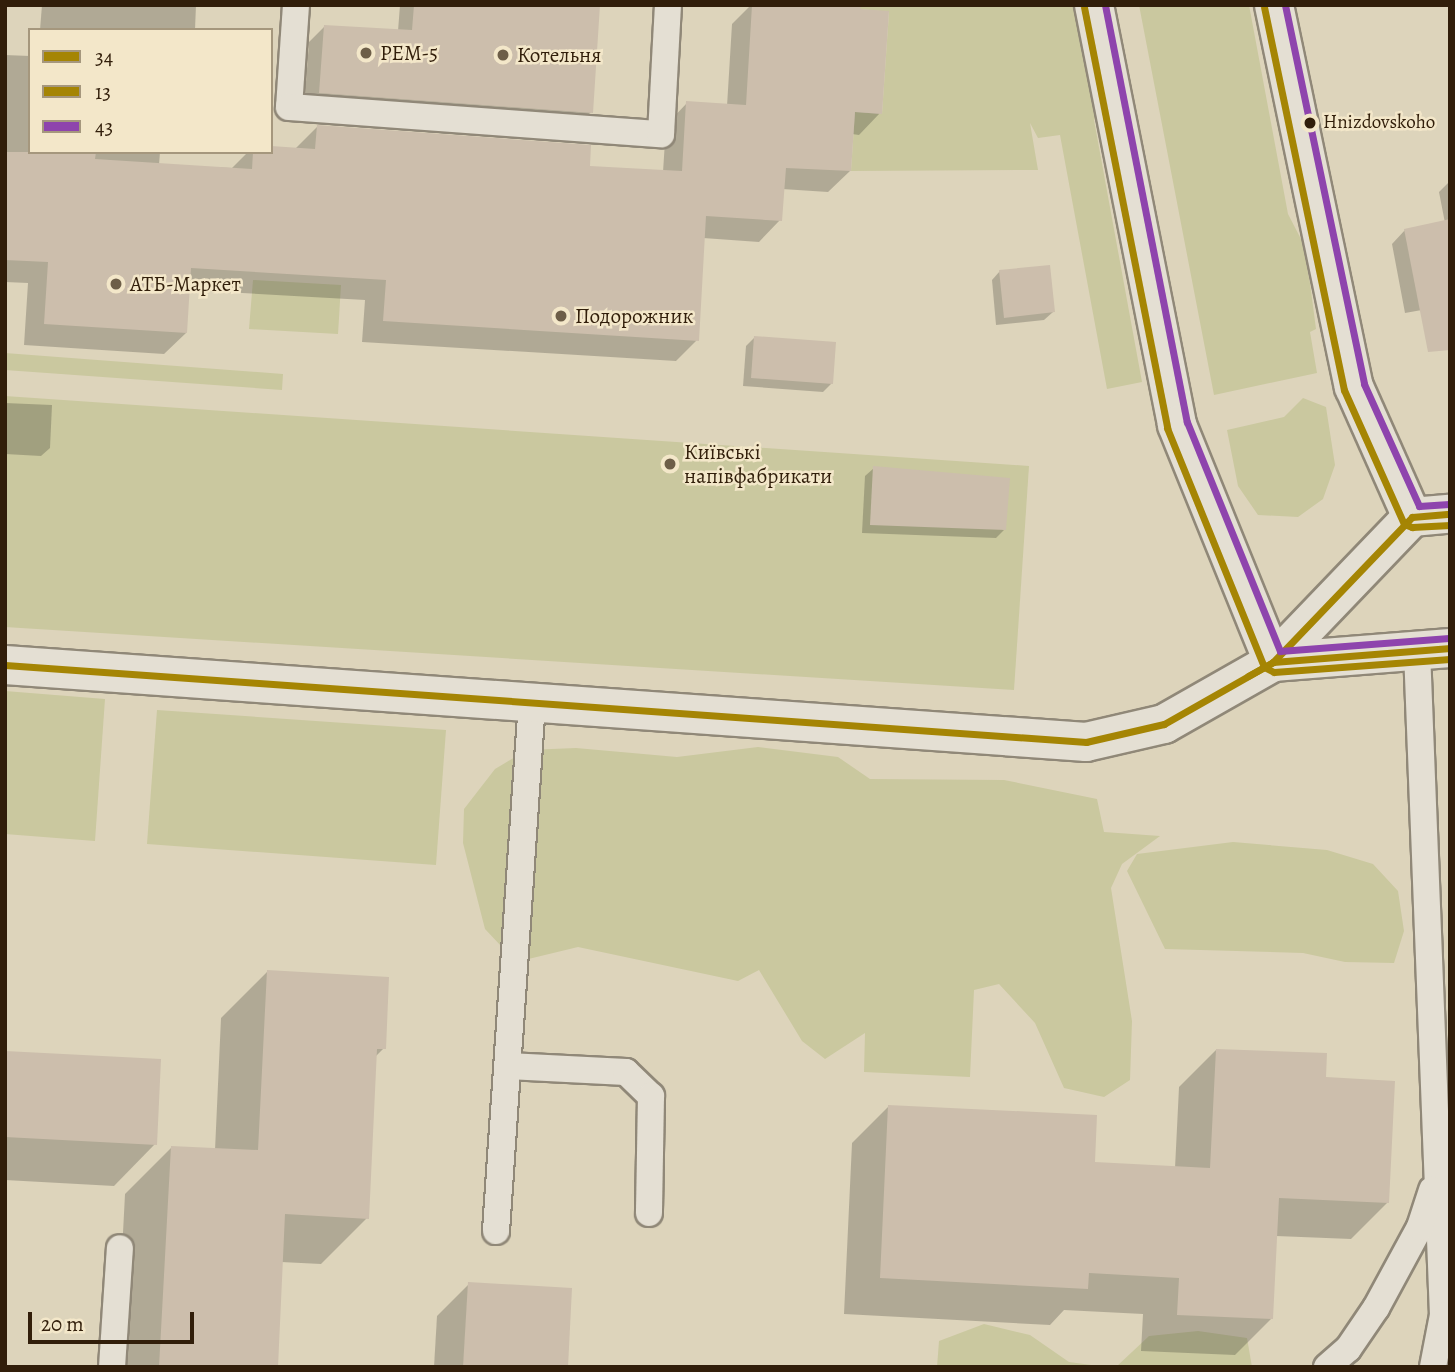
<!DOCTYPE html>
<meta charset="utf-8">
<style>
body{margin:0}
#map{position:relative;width:1455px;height:1372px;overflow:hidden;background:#ddd4bb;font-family:Alegreya,serif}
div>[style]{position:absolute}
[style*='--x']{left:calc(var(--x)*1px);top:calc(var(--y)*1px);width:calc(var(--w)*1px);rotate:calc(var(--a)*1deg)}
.green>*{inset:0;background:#cac89f}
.shadow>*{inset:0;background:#0003}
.building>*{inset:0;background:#ccbeac}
.roads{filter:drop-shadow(2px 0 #908878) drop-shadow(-2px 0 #908878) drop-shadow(0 2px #908878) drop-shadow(0 -2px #908878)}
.lane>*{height:26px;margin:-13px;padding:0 13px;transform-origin:13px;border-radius:13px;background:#e4dfd3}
.secondary>*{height:38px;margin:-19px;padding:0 19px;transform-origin:19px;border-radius:19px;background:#e4dfd3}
.bus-1>*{height:7px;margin:-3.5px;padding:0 3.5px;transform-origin:3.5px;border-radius:3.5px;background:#a58504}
.bus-2>*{height:7px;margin:-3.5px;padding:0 3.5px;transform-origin:3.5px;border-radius:3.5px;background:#a58504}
.bus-3>*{height:7px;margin:-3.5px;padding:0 3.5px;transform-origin:3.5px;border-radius:3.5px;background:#8e44ad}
.dots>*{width:19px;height:19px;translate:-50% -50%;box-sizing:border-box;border:4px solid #f3e7c9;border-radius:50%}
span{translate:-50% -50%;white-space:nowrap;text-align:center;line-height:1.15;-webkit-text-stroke:5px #f3e7c9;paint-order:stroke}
.bus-label{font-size:19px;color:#311e0a}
.left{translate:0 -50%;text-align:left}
.poi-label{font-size:21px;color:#311e0a}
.frame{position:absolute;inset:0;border:7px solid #311e0a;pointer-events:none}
.legend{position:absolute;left:28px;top:28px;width:245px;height:126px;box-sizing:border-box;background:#f3e7c9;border:2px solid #a5977d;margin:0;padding:9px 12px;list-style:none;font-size:21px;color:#311e0a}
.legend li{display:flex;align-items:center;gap:14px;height:35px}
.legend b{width:35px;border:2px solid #a5977d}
.scale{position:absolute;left:28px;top:1312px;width:166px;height:32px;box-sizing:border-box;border:4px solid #311e0a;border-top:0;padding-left:9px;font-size:21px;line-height:24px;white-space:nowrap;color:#311e0a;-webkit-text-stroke:5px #f3e7c9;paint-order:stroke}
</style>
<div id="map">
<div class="green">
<i style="clip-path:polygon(861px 5px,1080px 5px,1114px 101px,1094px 120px,1142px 382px,1107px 389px,1060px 135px,1038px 138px,1030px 123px,1038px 170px,851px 171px,855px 112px,882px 114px,889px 12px,861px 9px)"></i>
<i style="clip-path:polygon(1139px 5px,1249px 5px,1288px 214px,1302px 241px,1310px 283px,1316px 329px,1310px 332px,1317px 373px,1214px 395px)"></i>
<i style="clip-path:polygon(253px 280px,341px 285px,338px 334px,249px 329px)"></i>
<i style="clip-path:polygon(5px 353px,283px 374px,282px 390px,5px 370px)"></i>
<i style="clip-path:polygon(5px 396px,1029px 466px,1014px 690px,5px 627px)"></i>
<i style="clip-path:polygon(1303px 398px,1326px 407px,1335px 465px,1323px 499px,1298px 517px,1258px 515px,1238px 486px,1227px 430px,1284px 417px)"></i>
<i style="clip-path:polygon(5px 691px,105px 699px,95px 841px,5px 834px)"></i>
<i style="clip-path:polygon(157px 710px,446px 730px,436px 865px,147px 844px)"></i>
<i style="clip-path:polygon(758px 747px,838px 757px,870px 779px,1004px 780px,1097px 799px,1104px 832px,1160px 836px,1122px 864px,1111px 888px,1132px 1021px,1130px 1080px,1104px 1097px,1064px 1088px,1035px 1023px,999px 984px,974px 990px,970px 1077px,864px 1072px,865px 1033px,825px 1059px,802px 1041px,759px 970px,738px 981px,578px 947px,516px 962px,485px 929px,463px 843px,464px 809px,495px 769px,527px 750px,576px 748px,677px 757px)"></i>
<i style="clip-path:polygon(1233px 842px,1327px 850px,1373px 864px,1398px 891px,1404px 931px,1394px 963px,1345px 962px,1303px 953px,1165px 949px,1127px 871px,1137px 854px)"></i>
<i style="clip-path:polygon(984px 1324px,1030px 1335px,1069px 1362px,1106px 1367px,937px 1367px,939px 1341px)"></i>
<i style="clip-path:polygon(1198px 1331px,1247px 1338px,1252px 1367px,1116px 1367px,1149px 1336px)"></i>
</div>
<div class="shadow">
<i style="clip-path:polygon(42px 5px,196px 5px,195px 30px,40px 30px)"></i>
<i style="clip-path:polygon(400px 5px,598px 5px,591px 112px,575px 128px,304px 108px,309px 42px,324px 27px,398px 31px)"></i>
<i style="clip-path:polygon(751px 5px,859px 5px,880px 113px,859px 135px,852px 134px,850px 171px,828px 192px,782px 189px,780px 220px,759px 242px,703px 238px,697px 340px,676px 361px,362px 342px,365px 300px,188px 290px,186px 333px,164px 354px,24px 345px,28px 283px,5px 282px,5px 55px,30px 56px,30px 152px,160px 152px,159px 165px,232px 168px,248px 152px,296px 148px,317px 127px,588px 167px,663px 172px,666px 125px,687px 103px,727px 106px,732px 24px)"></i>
<i style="clip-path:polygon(1450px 181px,1450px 305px,1405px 313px,1392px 244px,1405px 230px,1445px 223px,1439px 192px)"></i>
<i style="clip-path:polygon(1000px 271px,1053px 312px,1044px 320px,996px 325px,992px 280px)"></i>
<i style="clip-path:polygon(754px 338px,832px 383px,823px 392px,743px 386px,746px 346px)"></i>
<i style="clip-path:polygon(5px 403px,52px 405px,50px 448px,41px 456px,5px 454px)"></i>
<i style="clip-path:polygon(874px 468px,1004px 530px,996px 538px,862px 533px,865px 476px)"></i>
<i style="clip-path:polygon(267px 972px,384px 1048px,375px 1057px,367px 1218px,321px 1264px,281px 1262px,276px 1367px,116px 1367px,125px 1194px,171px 1148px,215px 1150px,221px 1018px)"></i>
<i style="clip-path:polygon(1216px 1050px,1324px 1079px,1388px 1202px,1351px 1239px,1276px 1236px,1272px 1318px,1235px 1355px,1141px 1351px,1143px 1314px,1064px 1310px,1050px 1325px,844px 1314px,852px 1143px,889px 1106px,1093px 1164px,1175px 1168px,1179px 1087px)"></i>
<i style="clip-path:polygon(5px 1053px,155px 1144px,114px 1186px,5px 1180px)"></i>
<i style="clip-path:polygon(469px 1284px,566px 1367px,434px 1367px,437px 1316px)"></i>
</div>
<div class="building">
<i style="clip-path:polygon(414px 5px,600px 5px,593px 113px,319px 93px,324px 25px,412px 30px)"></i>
<i style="clip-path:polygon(752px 5px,861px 5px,861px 9px,889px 11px,882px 114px,855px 112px,851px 171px,786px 168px,782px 221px,706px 216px,699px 341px,383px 321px,386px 280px,191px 268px,187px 333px,44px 324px,48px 262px,5px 260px,5px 152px,96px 152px,95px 159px,252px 169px,253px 152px,271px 152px,271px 146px,315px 149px,317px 125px,591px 145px,590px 166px,682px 171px,686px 101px,746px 105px)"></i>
<i style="clip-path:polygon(1450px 219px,1450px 350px,1428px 352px,1404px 229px)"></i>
<i style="clip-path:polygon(1050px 265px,1055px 312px,1004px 318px,999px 270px)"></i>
<i style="clip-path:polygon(754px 336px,836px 342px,833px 384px,751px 378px)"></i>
<i style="clip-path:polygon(873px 466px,1010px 478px,1006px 530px,870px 525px)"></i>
<i style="clip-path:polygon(267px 970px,389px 977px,386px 1049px,377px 1049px,369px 1219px,285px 1214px,278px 1367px,159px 1367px,171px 1146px,258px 1150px)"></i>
<i style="clip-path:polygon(1216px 1049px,1327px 1053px,1326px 1077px,1395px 1081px,1389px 1203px,1279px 1198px,1273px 1319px,1177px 1315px,1179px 1278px,1089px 1273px,1088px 1289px,880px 1278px,888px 1105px,1097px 1115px,1095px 1162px,1210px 1168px)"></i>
<i style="clip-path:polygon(5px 1051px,161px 1059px,157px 1145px,5px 1137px)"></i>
<i style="clip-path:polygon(468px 1282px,572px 1288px,568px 1367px,463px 1367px)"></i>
</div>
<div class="roads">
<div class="lane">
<i style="--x:296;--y:5;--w:102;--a:93.9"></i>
<i style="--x:289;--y:107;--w:373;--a:4.2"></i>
<i style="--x:661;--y:134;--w:129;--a:-86.9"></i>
<i style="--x:1417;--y:651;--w:665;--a:87.76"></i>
<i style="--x:1443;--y:1315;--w:53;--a:100.9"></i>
<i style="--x:508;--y:1066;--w:118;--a:2.9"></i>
<i style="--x:626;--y:1072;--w:35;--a:44"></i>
<i style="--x:651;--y:1096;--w:117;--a:91"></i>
<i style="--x:496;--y:1231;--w:530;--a:-86.11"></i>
<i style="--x:112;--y:1367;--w:119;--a:-86.2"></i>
<i style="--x:1327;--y:1367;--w:28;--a:-41"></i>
<i style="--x:1348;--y:1349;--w:50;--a:-55.7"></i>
<i style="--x:1376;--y:1308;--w:92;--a:-61.5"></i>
<i style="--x:1420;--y:1227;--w:39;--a:-72"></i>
</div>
<div class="secondary">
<i style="--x:1094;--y:5;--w:428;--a:78.8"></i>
<i style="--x:1177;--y:425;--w:256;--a:67.9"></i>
<i style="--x:1274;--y:5;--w:390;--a:78.2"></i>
<i style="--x:1354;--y:387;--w:142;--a:66"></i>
<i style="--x:1273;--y:662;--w:178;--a:-4.5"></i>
<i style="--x:5;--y:665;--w:1084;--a:4.07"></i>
<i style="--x:1086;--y:742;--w:80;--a:-13"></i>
<i style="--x:1164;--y:724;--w:125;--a:-29.6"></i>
<i style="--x:1273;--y:662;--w:201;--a:-46.2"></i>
<i style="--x:1412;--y:517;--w:38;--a:-5"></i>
</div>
</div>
<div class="bus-1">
<i style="--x:5;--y:665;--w:1084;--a:4.07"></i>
<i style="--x:1086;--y:742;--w:80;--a:-13"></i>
<i style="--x:1164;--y:724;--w:125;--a:-29.6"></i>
<i style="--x:1273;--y:662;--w:201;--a:-46.2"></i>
<i style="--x:1412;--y:517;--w:38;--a:-5"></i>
<i style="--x:1248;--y:676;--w:29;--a:-29"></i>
<i style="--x:1273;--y:662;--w:178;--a:-4.5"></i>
</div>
<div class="bus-2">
<i style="--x:1084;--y:7;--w:429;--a:78.8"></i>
<i style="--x:1167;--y:428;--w:258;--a:67.9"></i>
<i style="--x:1264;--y:667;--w:11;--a:27"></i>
<i style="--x:1274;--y:672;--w:176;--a:-4.2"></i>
<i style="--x:1264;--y:7;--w:391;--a:78.2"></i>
<i style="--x:1344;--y:390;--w:147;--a:65.9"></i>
<i style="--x:1404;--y:524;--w:9;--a:21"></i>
<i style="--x:1412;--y:527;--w:38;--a:-3"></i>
</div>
<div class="bus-3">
<i style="--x:1105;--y:5;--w:425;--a:78.9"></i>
<i style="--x:1187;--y:422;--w:247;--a:67.9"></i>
<i style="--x:1280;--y:651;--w:169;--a:-4.4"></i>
<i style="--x:1285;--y:5;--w:387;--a:78.2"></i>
<i style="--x:1364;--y:384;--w:134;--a:65.7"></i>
<i style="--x:1419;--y:506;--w:30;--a:-4"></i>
</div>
<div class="dots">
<i style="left:366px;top:53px;background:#6d5e48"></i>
<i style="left:503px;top:55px;background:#6d5e48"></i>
<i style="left:1310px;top:123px;background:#311e0a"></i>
<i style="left:116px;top:284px;background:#6d5e48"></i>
<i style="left:561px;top:316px;background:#6d5e48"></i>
<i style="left:670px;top:464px;background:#6d5e48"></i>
</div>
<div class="bus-label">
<span class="left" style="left:1323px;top:123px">Hnizdovskoho</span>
</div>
<div class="poi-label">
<span class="left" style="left:380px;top:53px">РЕМ-5</span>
<span class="left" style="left:517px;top:55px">Котельня</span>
<span class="left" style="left:130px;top:284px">АТБ-Маркет</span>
<span class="left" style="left:575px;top:316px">Подорожник</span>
<span class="left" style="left:684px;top:464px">Київські<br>напівфабрикати</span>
</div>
<div class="frame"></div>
<ul class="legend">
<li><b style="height:9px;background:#a58504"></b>34</li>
<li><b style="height:9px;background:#a58504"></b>13</li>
<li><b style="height:9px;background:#8e44ad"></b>43</li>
</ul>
<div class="scale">20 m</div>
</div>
